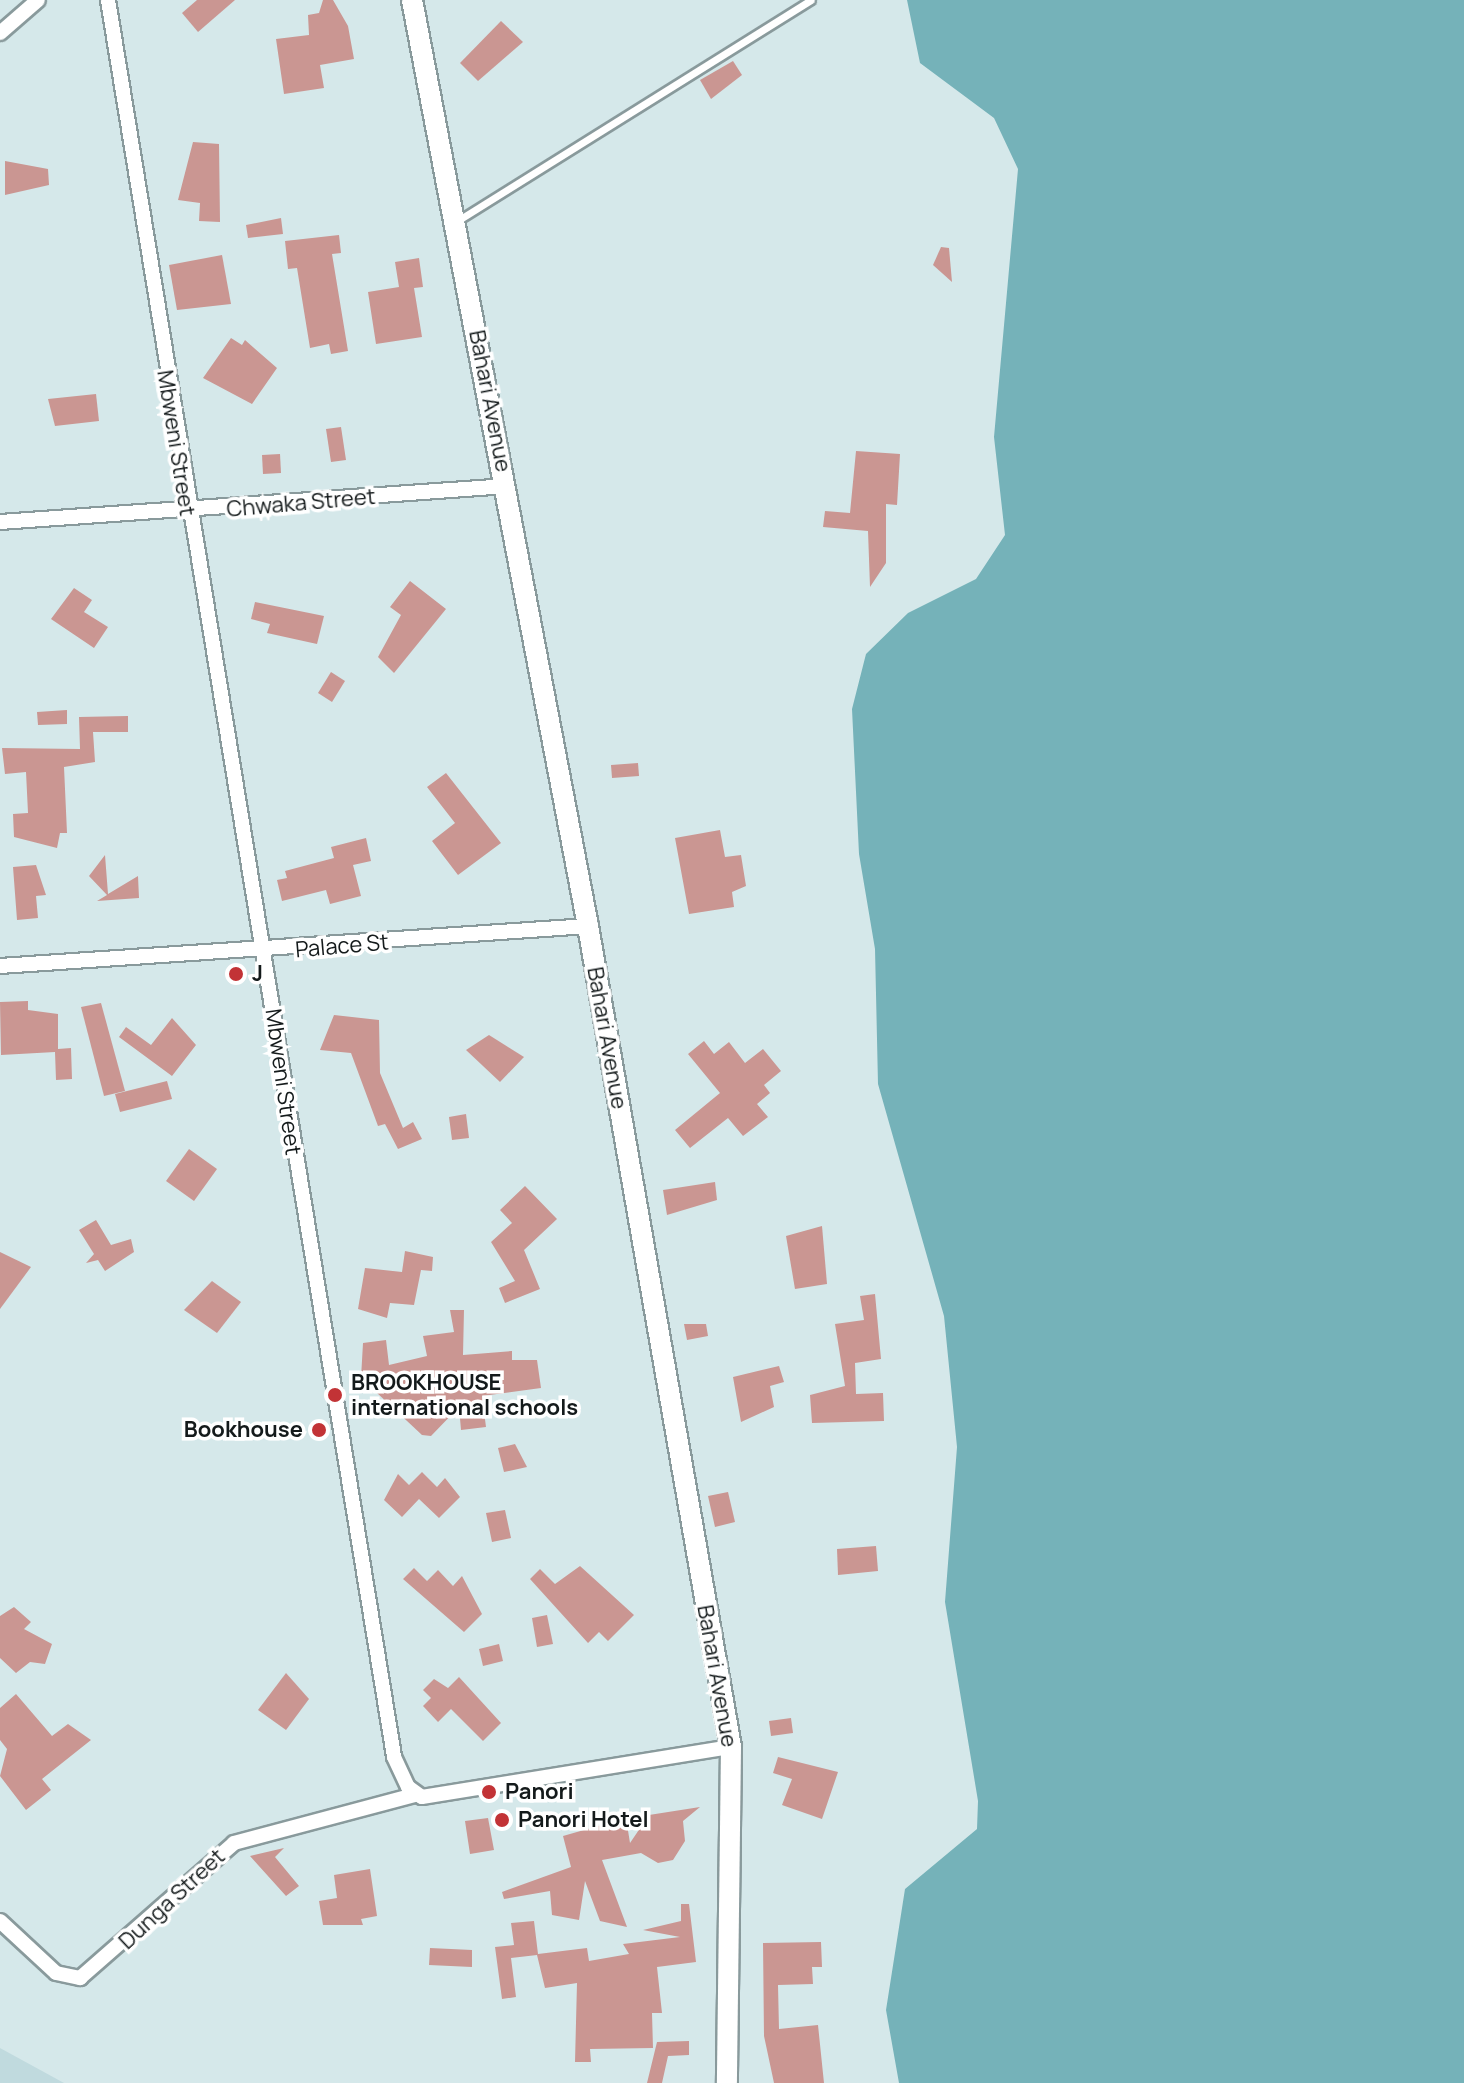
<!DOCTYPE html>
<style>
body{margin:0}
#map{position:relative;width:1464px;height:2083px;overflow:hidden;background:#d5e8ea;font-family:Manrope,sans-serif}
div>[style]{position:absolute}
[style*='--x']{left:calc(var(--x)*1px);top:calc(var(--y)*1px);width:calc(var(--w)*1px);rotate:calc(var(--a)*1deg)}
.built>*{inset:0;background:#c0dade}
.water>*{inset:0;background:#75b2b9}
.building>*{inset:0;background:#ca9692}
.roads{filter:drop-shadow(2px 0 #899a9c) drop-shadow(-2px 0 #899a9c) drop-shadow(0 2px #899a9c) drop-shadow(0 -2px #899a9c)}
.lane>*{height:7px;margin:-3.5px;padding:0 3.5px;transform-origin:3.5px;border-radius:3.5px;background:#fff}
.street>*{height:14px;margin:-7px;padding:0 7px;transform-origin:7px;border-radius:7px;background:#fff}
.secondary>*{height:20px;margin:-10px;padding:0 10px;transform-origin:10px;border-radius:10px;background:#fff}
.dots>*{width:22px;height:22px;translate:-50% -50%;box-sizing:border-box;border:4px solid #fff;border-radius:50%}
span{translate:-50% -50%;white-space:nowrap;text-align:center;line-height:1.15;-webkit-text-stroke:7px #fff;paint-order:stroke}
.street-label{font-size:22px;color:#141a1b}
.poi-label{font-size:22px;color:#141a1b;font-weight:700}
.left{translate:0 -50%;text-align:left}
.right{translate:-100% -50%;text-align:right}
</style>
<div id="map">
<div class="built">
<i style="clip-path:polygon(0 2048px,64px 2083px,0 2083px)"></i>
</div>
<div class="water">
<i style="clip-path:polygon(907px 0,1464px 0,1464px 2083px,899px 2083px,886px 2010px,905px 1889px,977px 1829px,978px 1801px,945px 1602px,957px 1447px,944px 1316px,878px 1084px,875px 949px,859px 854px,852px 709px,866px 654px,908px 613px,976px 579px,1005px 535px,994px 437px,1018px 169px,994px 118px,920px 63px)"></i>
</div>
<div class="building">
<i style="clip-path:polygon(197px 0,235px 0,198px 32px,182px 13px)"></i>
<i style="clip-path:polygon(323px 0,333px 0,348px 26px,354px 59px,320px 65px,324px 88px,284px 94px,276px 39px,309px 35px,308px 15px,319px 13px)"></i>
<i style="clip-path:polygon(501px 21px,523px 42px,478px 81px,460px 63px)"></i>
<i style="clip-path:polygon(733px 61px,742px 75px,711px 99px,700px 80px)"></i>
<i style="clip-path:polygon(193px 142px,219px 144px,220px 222px,199px 221px,200px 203px,178px 200px)"></i>
<i style="clip-path:polygon(5px 161px,48px 169px,49px 185px,5px 195px)"></i>
<i style="clip-path:polygon(281px 218px,283px 234px,248px 238px,246px 225px)"></i>
<i style="clip-path:polygon(339px 235px,341px 253px,332px 254px,348px 351px,331px 354px,329px 344px,310px 348px,297px 268px,288px 269px,285px 241px)"></i>
<i style="clip-path:polygon(941px 247px,949px 248px,952px 282px,933px 265px)"></i>
<i style="clip-path:polygon(222px 255px,231px 304px,177px 310px,169px 265px)"></i>
<i style="clip-path:polygon(419px 258px,423px 287px,414px 288px,422px 337px,376px 344px,368px 292px,399px 287px,395px 262px)"></i>
<i style="clip-path:polygon(231px 338px,242px 345px,245px 340px,277px 368px,252px 404px,203px 378px)"></i>
<i style="clip-path:polygon(96px 394px,99px 421px,55px 426px,48px 399px)"></i>
<i style="clip-path:polygon(341px 427px,346px 460px,331px 462px,326px 429px)"></i>
<i style="clip-path:polygon(856px 451px,900px 454px,897px 505px,886px 504px,886px 563px,870px 587px,868px 531px,823px 527px,825px 511px,850px 513px)"></i>
<i style="clip-path:polygon(280px 454px,281px 473px,263px 474px,262px 455px)"></i>
<i style="clip-path:polygon(410px 581px,446px 609px,394px 673px,378px 657px,401px 615px,390px 607px)"></i>
<i style="clip-path:polygon(74px 588px,92px 600px,84px 612px,108px 627px,94px 648px,51px 619px)"></i>
<i style="clip-path:polygon(255px 602px,324px 616px,317px 644px,267px 633px,270px 624px,251px 619px)"></i>
<i style="clip-path:polygon(331px 672px,345px 681px,332px 702px,318px 693px)"></i>
<i style="clip-path:polygon(67px 710px,67px 724px,38px 725px,37px 712px)"></i>
<i style="clip-path:polygon(128px 716px,128px 732px,93px 732px,95px 762px,64px 767px,67px 833px,60px 833px,57px 848px,14px 837px,13px 814px,28px 813px,26px 772px,5px 774px,2px 748px,80px 749px,79px 717px)"></i>
<i style="clip-path:polygon(638px 763px,639px 776px,612px 778px,611px 765px)"></i>
<i style="clip-path:polygon(446px 773px,501px 843px,458px 875px,432px 841px,455px 823px,427px 787px)"></i>
<i style="clip-path:polygon(720px 830px,725px 857px,741px 855px,746px 886px,732px 892px,734px 907px,689px 914px,675px 838px)"></i>
<i style="clip-path:polygon(366px 838px,371px 861px,353px 865px,361px 896px,330px 904px,326px 890px,282px 901px,277px 880px,287px 878px,285px 871px,334px 858px,331px 847px)"></i>
<i style="clip-path:polygon(105px 855px,108px 894px,138px 876px,139px 898px,97px 901px,107px 895px,89px 876px)"></i>
<i style="clip-path:polygon(36px 865px,46px 895px,36px 896px,38px 918px,17px 920px,13px 867px)"></i>
<i style="clip-path:polygon(28px 1001px,28px 1010px,58px 1014px,58px 1049px,71px 1048px,72px 1079px,56px 1080px,55px 1052px,1px 1055px,0 1002px)"></i>
<i style="clip-path:polygon(101px 1003px,125px 1091px,104px 1096px,81px 1007px)"></i>
<i style="clip-path:polygon(334px 1015px,379px 1020px,380px 1073px,403px 1128px,413px 1122px,422px 1139px,398px 1149px,385px 1124px,378px 1126px,351px 1053px,320px 1050px)"></i>
<i style="clip-path:polygon(172px 1018px,196px 1045px,172px 1076px,119px 1037px,126px 1027px,151px 1045px)"></i>
<i style="clip-path:polygon(489px 1035px,524px 1057px,500px 1082px,466px 1050px)"></i>
<i style="clip-path:polygon(704px 1041px,714px 1054px,729px 1042px,745px 1063px,763px 1049px,781px 1071px,764px 1085px,770px 1093px,757px 1104px,768px 1117px,743px 1136px,728px 1118px,690px 1148px,675px 1130px,720px 1093px,688px 1054px)"></i>
<i style="clip-path:polygon(167px 1081px,172px 1099px,120px 1112px,115px 1094px)"></i>
<i style="clip-path:polygon(466px 1114px,469px 1138px,452px 1140px,449px 1117px)"></i>
<i style="clip-path:polygon(189px 1149px,217px 1169px,194px 1201px,166px 1181px)"></i>
<i style="clip-path:polygon(715px 1182px,717px 1200px,667px 1215px,663px 1190px)"></i>
<i style="clip-path:polygon(525px 1186px,557px 1219px,524px 1250px,540px 1289px,505px 1303px,499px 1288px,515px 1281px,491px 1242px,512px 1223px,500px 1210px)"></i>
<i style="clip-path:polygon(96px 1220px,111px 1245px,131px 1239px,134px 1252px,105px 1271px,98px 1260px,86px 1263px,94px 1254px,79px 1230px)"></i>
<i style="clip-path:polygon(822px 1226px,827px 1284px,795px 1289px,786px 1236px)"></i>
<i style="clip-path:polygon(405px 1251px,433px 1257px,432px 1271px,421px 1270px,414px 1305px,390px 1303px,387px 1318px,358px 1309px,365px 1268px,402px 1272px)"></i>
<i style="clip-path:polygon(0 1252px,31px 1267px,0 1309px)"></i>
<i style="clip-path:polygon(212px 1281px,241px 1302px,217px 1333px,184px 1310px)"></i>
<i style="clip-path:polygon(875px 1294px,881px 1359px,855px 1363px,856px 1394px,883px 1393px,884px 1421px,812px 1423px,810px 1395px,845px 1386px,835px 1324px,864px 1320px,860px 1296px)"></i>
<i style="clip-path:polygon(450px 1310px,464px 1310px,463px 1355px,512px 1351px,512px 1360px,537px 1360px,541px 1388px,482px 1396px,486px 1427px,461px 1430px,459px 1407px,431px 1436px,422px 1435px,361px 1378px,363px 1343px,386px 1340px,389px 1365px,427px 1356px,423px 1336px,454px 1332px)"></i>
<i style="clip-path:polygon(684px 1324px,706px 1324px,708px 1336px,687px 1340px)"></i>
<i style="clip-path:polygon(779px 1366px,784px 1382px,770px 1386px,774px 1407px,741px 1422px,733px 1377px)"></i>
<i style="clip-path:polygon(515px 1444px,527px 1467px,504px 1472px,498px 1448px)"></i>
<i style="clip-path:polygon(422px 1472px,437px 1487px,445px 1478px,460px 1497px,439px 1518px,419px 1499px,402px 1517px,384px 1500px,398px 1474px,409px 1485px)"></i>
<i style="clip-path:polygon(728px 1492px,735px 1522px,715px 1527px,708px 1496px)"></i>
<i style="clip-path:polygon(505px 1510px,511px 1538px,492px 1542px,486px 1513px)"></i>
<i style="clip-path:polygon(876px 1546px,878px 1571px,838px 1575px,837px 1549px)"></i>
<i style="clip-path:polygon(580px 1566px,634px 1615px,608px 1641px,599px 1632px,588px 1643px,530px 1579px,540px 1569px,555px 1584px)"></i>
<i style="clip-path:polygon(414px 1568px,427px 1581px,438px 1570px,453px 1586px,462px 1576px,482px 1614px,464px 1632px,403px 1579px)"></i>
<i style="clip-path:polygon(14px 1607px,31px 1622px,24px 1629px,52px 1644px,45px 1664px,30px 1662px,16px 1673px,0 1658px,0 1616px)"></i>
<i style="clip-path:polygon(547px 1615px,553px 1644px,537px 1647px,532px 1618px)"></i>
<i style="clip-path:polygon(499px 1644px,503px 1661px,483px 1666px,479px 1649px)"></i>
<i style="clip-path:polygon(286px 1673px,309px 1699px,286px 1730px,258px 1710px)"></i>
<i style="clip-path:polygon(459px 1677px,501px 1723px,483px 1741px,451px 1709px,438px 1722px,423px 1706px,431px 1698px,423px 1690px,434px 1679px,448px 1688px)"></i>
<i style="clip-path:polygon(16px 1694px,52px 1736px,68px 1724px,91px 1740px,42px 1779px,51px 1790px,26px 1810px,0 1776px,7px 1749px,0 1740px,0 1708px)"></i>
<i style="clip-path:polygon(791px 1718px,793px 1733px,771px 1736px,769px 1721px)"></i>
<i style="clip-path:polygon(778px 1757px,838px 1772px,822px 1819px,782px 1805px,792px 1779px,773px 1773px)"></i>
<i style="clip-path:polygon(700px 1807px,683px 1821px,685px 1841px,673px 1860px,658px 1863px,641px 1853px,602px 1860px,627px 1927px,600px 1921px,585px 1881px,579px 1920px,552px 1915px,550px 1891px,504px 1899px,502px 1892px,571px 1867px,563px 1836px,626px 1818px,630px 1843px,649px 1815px)"></i>
<i style="clip-path:polygon(488px 1818px,494px 1850px,470px 1854px,465px 1821px)"></i>
<i style="clip-path:polygon(284px 1848px,275px 1857px,299px 1886px,286px 1896px,250px 1856px)"></i>
<i style="clip-path:polygon(370px 1869px,377px 1916px,361px 1919px,363px 1925px,323px 1925px,319px 1901px,337px 1898px,334px 1875px)"></i>
<i style="clip-path:polygon(681px 1904px,689px 1904px,696px 1962px,657px 1967px,662px 2013px,652px 2013px,653px 2048px,590px 2049px,591px 2062px,575px 2062px,577px 1983px,545px 1988px,537px 1955px,511px 1958px,516px 1997px,502px 1999px,495px 1947px,514px 1945px,511px 1923px,534px 1921px,538px 1954px,587px 1948px,589px 1961px,629px 1954px,623px 1944px,680px 1937px,643px 1930px,681px 1921px)"></i>
<i style="clip-path:polygon(821px 1942px,822px 1967px,812px 1967px,813px 1984px,778px 1985px,779px 2029px,818px 2025px,824px 2083px,774px 2083px,764px 2036px,763px 1943px)"></i>
<i style="clip-path:polygon(430px 1948px,472px 1950px,472px 1967px,429px 1965px)"></i>
<i style="clip-path:polygon(689px 2041px,689px 2055px,668px 2056px,662px 2083px,647px 2083px,657px 2042px)"></i>
</div>
<div class="roads">
<div class="lane">
<i style="--x:457;--y:221;--w:417;--a:-32"></i>
</div>
<div class="street">
<i style="--x:108;--y:0;--w:1780;--a:80.75"></i>
<i style="--x:394;--y:1757;--w:33;--a:65"></i>
<i style="--x:408;--y:1787;--w:17;--a:36"></i>
<i style="--x:422;--y:1797;--w:313;--a:-9.2"></i>
<i style="--x:0;--y:33;--w:50;--a:-41"></i>
<i style="--x:0;--y:522;--w:508;--a:-4.06"></i>
<i style="--x:0;--y:966;--w:589;--a:-3.89"></i>
<i style="--x:0;--y:1921;--w:76;--a:42.9"></i>
<i style="--x:56;--y:1973;--w:25;--a:12"></i>
<i style="--x:80;--y:1978;--w:205;--a:-41.2"></i>
<i style="--x:234;--y:1843;--w:187;--a:-14.9"></i>
</div>
<div class="secondary">
<i style="--x:412;--y:0;--w:943;--a:79.24"></i>
<i style="--x:588;--y:926;--w:833;--a:80.12"></i>
<i style="--x:731;--y:1747;--w:336;--a:90.7"></i>
</div>
</div>
<div class="dots">
<i style="left:236px;top:974px;background:#c23336"></i>
<i style="left:335px;top:1395px;background:#c23336"></i>
<i style="left:319px;top:1430px;background:#c23336"></i>
<i style="left:489px;top:1792px;background:#c23336"></i>
<i style="left:502px;top:1820px;background:#c23336"></i>
</div>
<div class="street-label">
<span style="left:490px;top:401px;rotate:79deg">Bahari Avenue</span>
<span style="left:176px;top:443px;rotate:81deg">Mbweni Street</span>
<span style="left:301px;top:503px;rotate:-5deg">Chwaka Street</span>
<span style="left:342px;top:946px;rotate:-5deg">Palace St</span>
<span style="left:607px;top:1038px;rotate:80deg">Bahari Avenue</span>
<span style="left:283px;top:1082px;rotate:82deg">Mbweni Street</span>
<span style="left:717px;top:1676px;rotate:80deg">Bahari Avenue</span>
<span style="left:172px;top:1899px;rotate:-43deg">Dunga Street</span>
</div>
<div class="poi-label">
<span class="left" style="left:252px;top:974px">J</span>
<span class="left" style="left:351px;top:1395px">BROOKHOUSE<br>international schools</span>
<span class="right" style="left:303px;top:1430px">Bookhouse</span>
<span class="left" style="left:505px;top:1792px">Panori</span>
<span class="left" style="left:518px;top:1820px">Panori Hotel</span>
</div>
</div>
